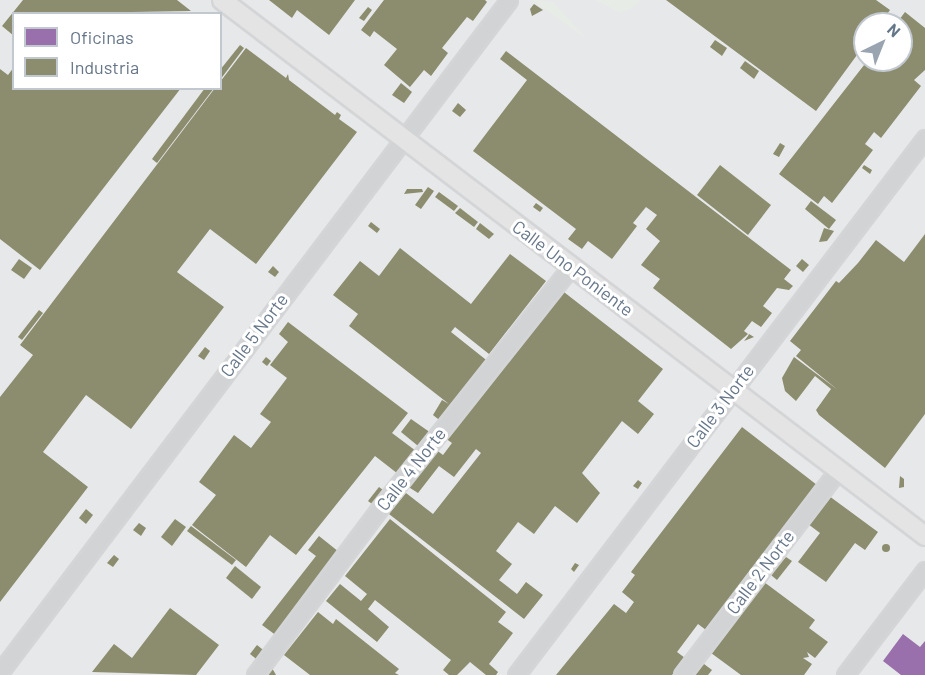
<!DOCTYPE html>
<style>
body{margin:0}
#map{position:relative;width:925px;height:675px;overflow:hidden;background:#f8f8f8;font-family:Barlow,sans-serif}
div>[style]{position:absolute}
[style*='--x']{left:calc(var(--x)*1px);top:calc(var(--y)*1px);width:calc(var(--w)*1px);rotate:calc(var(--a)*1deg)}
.built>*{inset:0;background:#e7e8e9}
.green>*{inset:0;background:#e8ece6}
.offices>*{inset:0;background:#9970ab}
.industry>*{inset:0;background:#8c8c6e}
.round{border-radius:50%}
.roads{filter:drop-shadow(2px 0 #d4d5d7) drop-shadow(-2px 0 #d4d5d7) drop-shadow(0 2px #d4d5d7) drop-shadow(0 -2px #d4d5d7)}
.minor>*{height:15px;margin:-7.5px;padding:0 7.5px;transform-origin:7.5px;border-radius:7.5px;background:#d2d3d4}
.major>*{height:18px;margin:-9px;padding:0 9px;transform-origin:9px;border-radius:9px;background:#e4e4e5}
span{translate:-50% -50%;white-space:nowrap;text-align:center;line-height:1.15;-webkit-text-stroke:6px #fff;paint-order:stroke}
.street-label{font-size:18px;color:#667689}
.legend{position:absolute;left:12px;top:12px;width:210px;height:78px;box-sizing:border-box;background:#fff;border:2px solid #c2c8d0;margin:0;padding:8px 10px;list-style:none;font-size:18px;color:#667689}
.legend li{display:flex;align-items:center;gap:12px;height:30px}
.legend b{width:30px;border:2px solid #c2c8d0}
.north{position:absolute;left:853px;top:12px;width:60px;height:60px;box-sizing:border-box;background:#fff;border:2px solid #c2c8d0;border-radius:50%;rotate:43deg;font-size:16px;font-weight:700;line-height:24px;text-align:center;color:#667689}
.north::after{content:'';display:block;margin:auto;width:21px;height:27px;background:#99a4b0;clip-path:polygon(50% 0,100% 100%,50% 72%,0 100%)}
</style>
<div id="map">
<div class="built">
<i style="clip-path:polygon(evenodd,0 0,925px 0,925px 675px,0 675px,0 0,14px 14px,220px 14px,220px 88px,14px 88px,14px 14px,0 0,865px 24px,901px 24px,901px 60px,865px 60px,865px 24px)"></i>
</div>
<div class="green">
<i style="clip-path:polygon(532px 0,553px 2px,586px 38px)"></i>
<i style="clip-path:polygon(596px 0,641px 0,631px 9px,619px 12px)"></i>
</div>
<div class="offices">
<i style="clip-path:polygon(903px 634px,920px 647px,925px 641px,925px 675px,901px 675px,883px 661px)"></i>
</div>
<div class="industry">
<i style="clip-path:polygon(23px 0,177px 0,191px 11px,14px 14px,14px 36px,2px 26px)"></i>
<i style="clip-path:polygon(269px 0,355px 0,329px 35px,297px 10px,292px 18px)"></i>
<i style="clip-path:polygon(384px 0,485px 0,487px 2px,473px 21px,467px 17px,442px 48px,448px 53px,431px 76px,424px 70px,410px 87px,384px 65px,397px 49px,374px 31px,370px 37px,361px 30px)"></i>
<i style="clip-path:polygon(666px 0,876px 0,890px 10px,880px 24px,865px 24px,865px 44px,816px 111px)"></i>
<i style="clip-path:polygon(534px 4px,543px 10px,532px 16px,530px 9px)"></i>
<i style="clip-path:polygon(368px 7px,372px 10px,364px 21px,359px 18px)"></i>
<i style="clip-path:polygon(905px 12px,925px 28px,925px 70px,914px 80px,921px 86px,881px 138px,874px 132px,865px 144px,873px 150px,832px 203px,824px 196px,818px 204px,779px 174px,868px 60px,901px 60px,901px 24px,896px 24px)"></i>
<i style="clip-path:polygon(715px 40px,727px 48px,722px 56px,710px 47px)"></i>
<i style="clip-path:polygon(240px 45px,244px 48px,220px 80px,220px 70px)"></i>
<i style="clip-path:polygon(246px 48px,286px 78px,288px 74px,289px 80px,335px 115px,337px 112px,341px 115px,339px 119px,357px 132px,256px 264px,210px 229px,177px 272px,224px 307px,131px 429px,86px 395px,43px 452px,88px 487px,0 602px,0 397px,33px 355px,20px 345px,215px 88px,220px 88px,220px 82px)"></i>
<i style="clip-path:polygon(506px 51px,791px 270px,784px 279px,793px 286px,789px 290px,777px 288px,763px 306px,772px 313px,761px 327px,752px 321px,744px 331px,748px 334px,731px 349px,653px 288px,660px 279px,641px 265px,660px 241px,646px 229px,657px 215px,646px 207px,633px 223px,637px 226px,612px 259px,588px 241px,582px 249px,568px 239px,576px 229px,473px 151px,527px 80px,500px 59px)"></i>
<i style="clip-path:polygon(745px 61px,759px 71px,754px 79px,740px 68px)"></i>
<i style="clip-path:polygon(14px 67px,14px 88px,181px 88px,40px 270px,0 239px,0 69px,8px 75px)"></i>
<i style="clip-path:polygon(401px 83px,412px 92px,404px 103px,392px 95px)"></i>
<i style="clip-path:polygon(205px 88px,214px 88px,157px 163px,152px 159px)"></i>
<i style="clip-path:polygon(458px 103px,466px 110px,460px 117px,452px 111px)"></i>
<i style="clip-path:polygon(780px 143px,785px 146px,779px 157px,773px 154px)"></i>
<i style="clip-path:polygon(720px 165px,771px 205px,748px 235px,697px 195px)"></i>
<i style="clip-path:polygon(864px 165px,872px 170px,870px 174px,862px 168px)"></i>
<i style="clip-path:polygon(428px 187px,434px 191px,421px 209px,415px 205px)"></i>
<i style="clip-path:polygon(407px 189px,422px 189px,423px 192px,404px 194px)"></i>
<i style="clip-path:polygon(439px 192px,458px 206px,454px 211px,435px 197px)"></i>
<i style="clip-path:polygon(811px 201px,836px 220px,829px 229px,805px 209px)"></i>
<i style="clip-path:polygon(536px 203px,543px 208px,540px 212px,533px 207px)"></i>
<i style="clip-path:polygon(460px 208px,478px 222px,474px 227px,455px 213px)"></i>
<i style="clip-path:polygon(371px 222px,380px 229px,377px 233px,368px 226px)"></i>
<i style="clip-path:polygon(480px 223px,494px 234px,489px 239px,476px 229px)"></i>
<i style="clip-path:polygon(824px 228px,834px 231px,827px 241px,819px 242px)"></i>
<i style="clip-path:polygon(925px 234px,925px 414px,885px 468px,819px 415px,816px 410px,831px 389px,815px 376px,796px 401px,785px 391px,782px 378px,794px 357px,838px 390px,796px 356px,801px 350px,790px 341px,836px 281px,839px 283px,858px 263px,876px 240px,904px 262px)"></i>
<i style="clip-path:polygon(400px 248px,471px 304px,510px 254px,546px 281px,489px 354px,455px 327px,451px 332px,490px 363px,443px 423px,433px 415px,442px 400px,449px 404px,349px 326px,358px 314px,333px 295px,360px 261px,379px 276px)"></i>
<i style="clip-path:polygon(19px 259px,32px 268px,24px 279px,11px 270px)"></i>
<i style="clip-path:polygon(802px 259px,809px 265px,803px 272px,796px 266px)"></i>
<i style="clip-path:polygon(273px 266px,279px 272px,275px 277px,268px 272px)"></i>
<i style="clip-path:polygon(560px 289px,663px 369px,638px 401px,654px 414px,638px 434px,622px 421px,582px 473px,600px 493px,577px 523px,555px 506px,534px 534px,518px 522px,496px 551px,512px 564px,499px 580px,517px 594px,526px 582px,543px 595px,524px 619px,389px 514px,406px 493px,433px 514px,481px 453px,476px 449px,454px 477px,439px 466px,418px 493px,407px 486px,435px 449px,443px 455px,452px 443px,445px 438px)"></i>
<i style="clip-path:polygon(39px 310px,43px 313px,22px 340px,18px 337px)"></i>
<i style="clip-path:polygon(288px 322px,408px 413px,392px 433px,420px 454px,402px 477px,375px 456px,296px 555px,270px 535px,246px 567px,192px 525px,216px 495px,199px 482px,234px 435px,251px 448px,271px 422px,260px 414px,287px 378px,270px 365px,288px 342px,279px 334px)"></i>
<i style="clip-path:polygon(749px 334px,754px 337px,744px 341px,748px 336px)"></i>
<i style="clip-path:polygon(205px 347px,210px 351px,204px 360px,198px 356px)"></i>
<i style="clip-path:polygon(266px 357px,271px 361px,267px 366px,262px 362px)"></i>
<i style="clip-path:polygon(411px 419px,431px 433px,422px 440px,427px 444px,423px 450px,401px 432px)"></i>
<i style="clip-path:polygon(742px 427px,817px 485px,706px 630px,698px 624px,677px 652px,685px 658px,672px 675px,556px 675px,614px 604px,626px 613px,634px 602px,622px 592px,635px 575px,631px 572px)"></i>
<i style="clip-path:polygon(900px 476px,904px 479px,904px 487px,899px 488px)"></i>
<i style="clip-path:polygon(638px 480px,642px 483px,638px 489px,633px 486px)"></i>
<i style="clip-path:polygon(379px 487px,387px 493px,376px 507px,368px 501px)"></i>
<i style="clip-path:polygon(825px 493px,878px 532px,865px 550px,855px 543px,826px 582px,798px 562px,820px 533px,804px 521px)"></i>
<i style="clip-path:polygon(86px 509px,93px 515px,86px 524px,79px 518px)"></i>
<i style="clip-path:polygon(175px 519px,186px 527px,172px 546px,161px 537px)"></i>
<i style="clip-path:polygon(390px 519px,506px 612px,498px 622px,513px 633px,489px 664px,498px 672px,496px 675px,486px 675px,470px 662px,457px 675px,449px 675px,443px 670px,451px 660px,375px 600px,368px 609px,389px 627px,377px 642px,326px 601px,340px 584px,361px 601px,367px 594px,345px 576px)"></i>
<i style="clip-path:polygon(139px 523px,146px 528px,141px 536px,133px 530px)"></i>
<i style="clip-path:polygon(191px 526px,236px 560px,232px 565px,187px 531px)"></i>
<i style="clip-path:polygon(319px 536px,344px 556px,277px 636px,262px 625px,316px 556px,308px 550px)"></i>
<i class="round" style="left:882px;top:544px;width:8px;height:8px"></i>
<i style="clip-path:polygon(114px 555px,119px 559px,113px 567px,107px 563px)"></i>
<i style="clip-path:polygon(786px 557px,792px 561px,777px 580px,771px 575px)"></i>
<i style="clip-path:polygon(575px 563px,579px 565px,574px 572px,571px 569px)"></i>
<i style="clip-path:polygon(235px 566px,261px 587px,252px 599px,226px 578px)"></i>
<i style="clip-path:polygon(760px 579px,815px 620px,809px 628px,828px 642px,815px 658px,807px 652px,809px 657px,803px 658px,812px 664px,804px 675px,741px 675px,707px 650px)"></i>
<i style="clip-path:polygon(170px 608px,219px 645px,196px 675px,92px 672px,114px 644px,132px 658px)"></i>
<i style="clip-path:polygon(318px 612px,333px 624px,336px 619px,399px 669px,395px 673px,399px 675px,310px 675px,284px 655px)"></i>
<i style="clip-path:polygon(257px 645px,267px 653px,260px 662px,250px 654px)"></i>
<i style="clip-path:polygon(700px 661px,712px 670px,708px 675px,689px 675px)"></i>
<i style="clip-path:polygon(272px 668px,276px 675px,267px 675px)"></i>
</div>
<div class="roads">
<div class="minor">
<i style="--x:0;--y:672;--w:843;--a:-52.86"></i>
<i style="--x:255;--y:675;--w:207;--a:-53.2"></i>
<i style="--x:379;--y:509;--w:309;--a:-51.6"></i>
<i style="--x:516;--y:675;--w:675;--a:-52.71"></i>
<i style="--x:682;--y:675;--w:258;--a:-52.7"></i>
<i style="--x:845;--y:675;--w:132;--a:-52.7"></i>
</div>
<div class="major">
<i style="--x:222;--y:0;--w:884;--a:37.32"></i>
</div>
</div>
<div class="street-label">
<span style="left:573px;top:268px;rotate:37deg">Calle Uno Poniente</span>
<span style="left:254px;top:335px;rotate:-53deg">Calle 5 Norte</span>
<span style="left:720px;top:406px;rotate:-53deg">Calle 3 Norte</span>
<span style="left:411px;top:469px;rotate:-52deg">Calle 4 Norte</span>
<span style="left:760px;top:572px;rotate:-53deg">Calle 2 Norte</span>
</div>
<ul class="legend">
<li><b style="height:16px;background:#9970ab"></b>Oficinas</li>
<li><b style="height:16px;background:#8c8c6e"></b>Industria</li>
</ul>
<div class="north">N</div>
</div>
